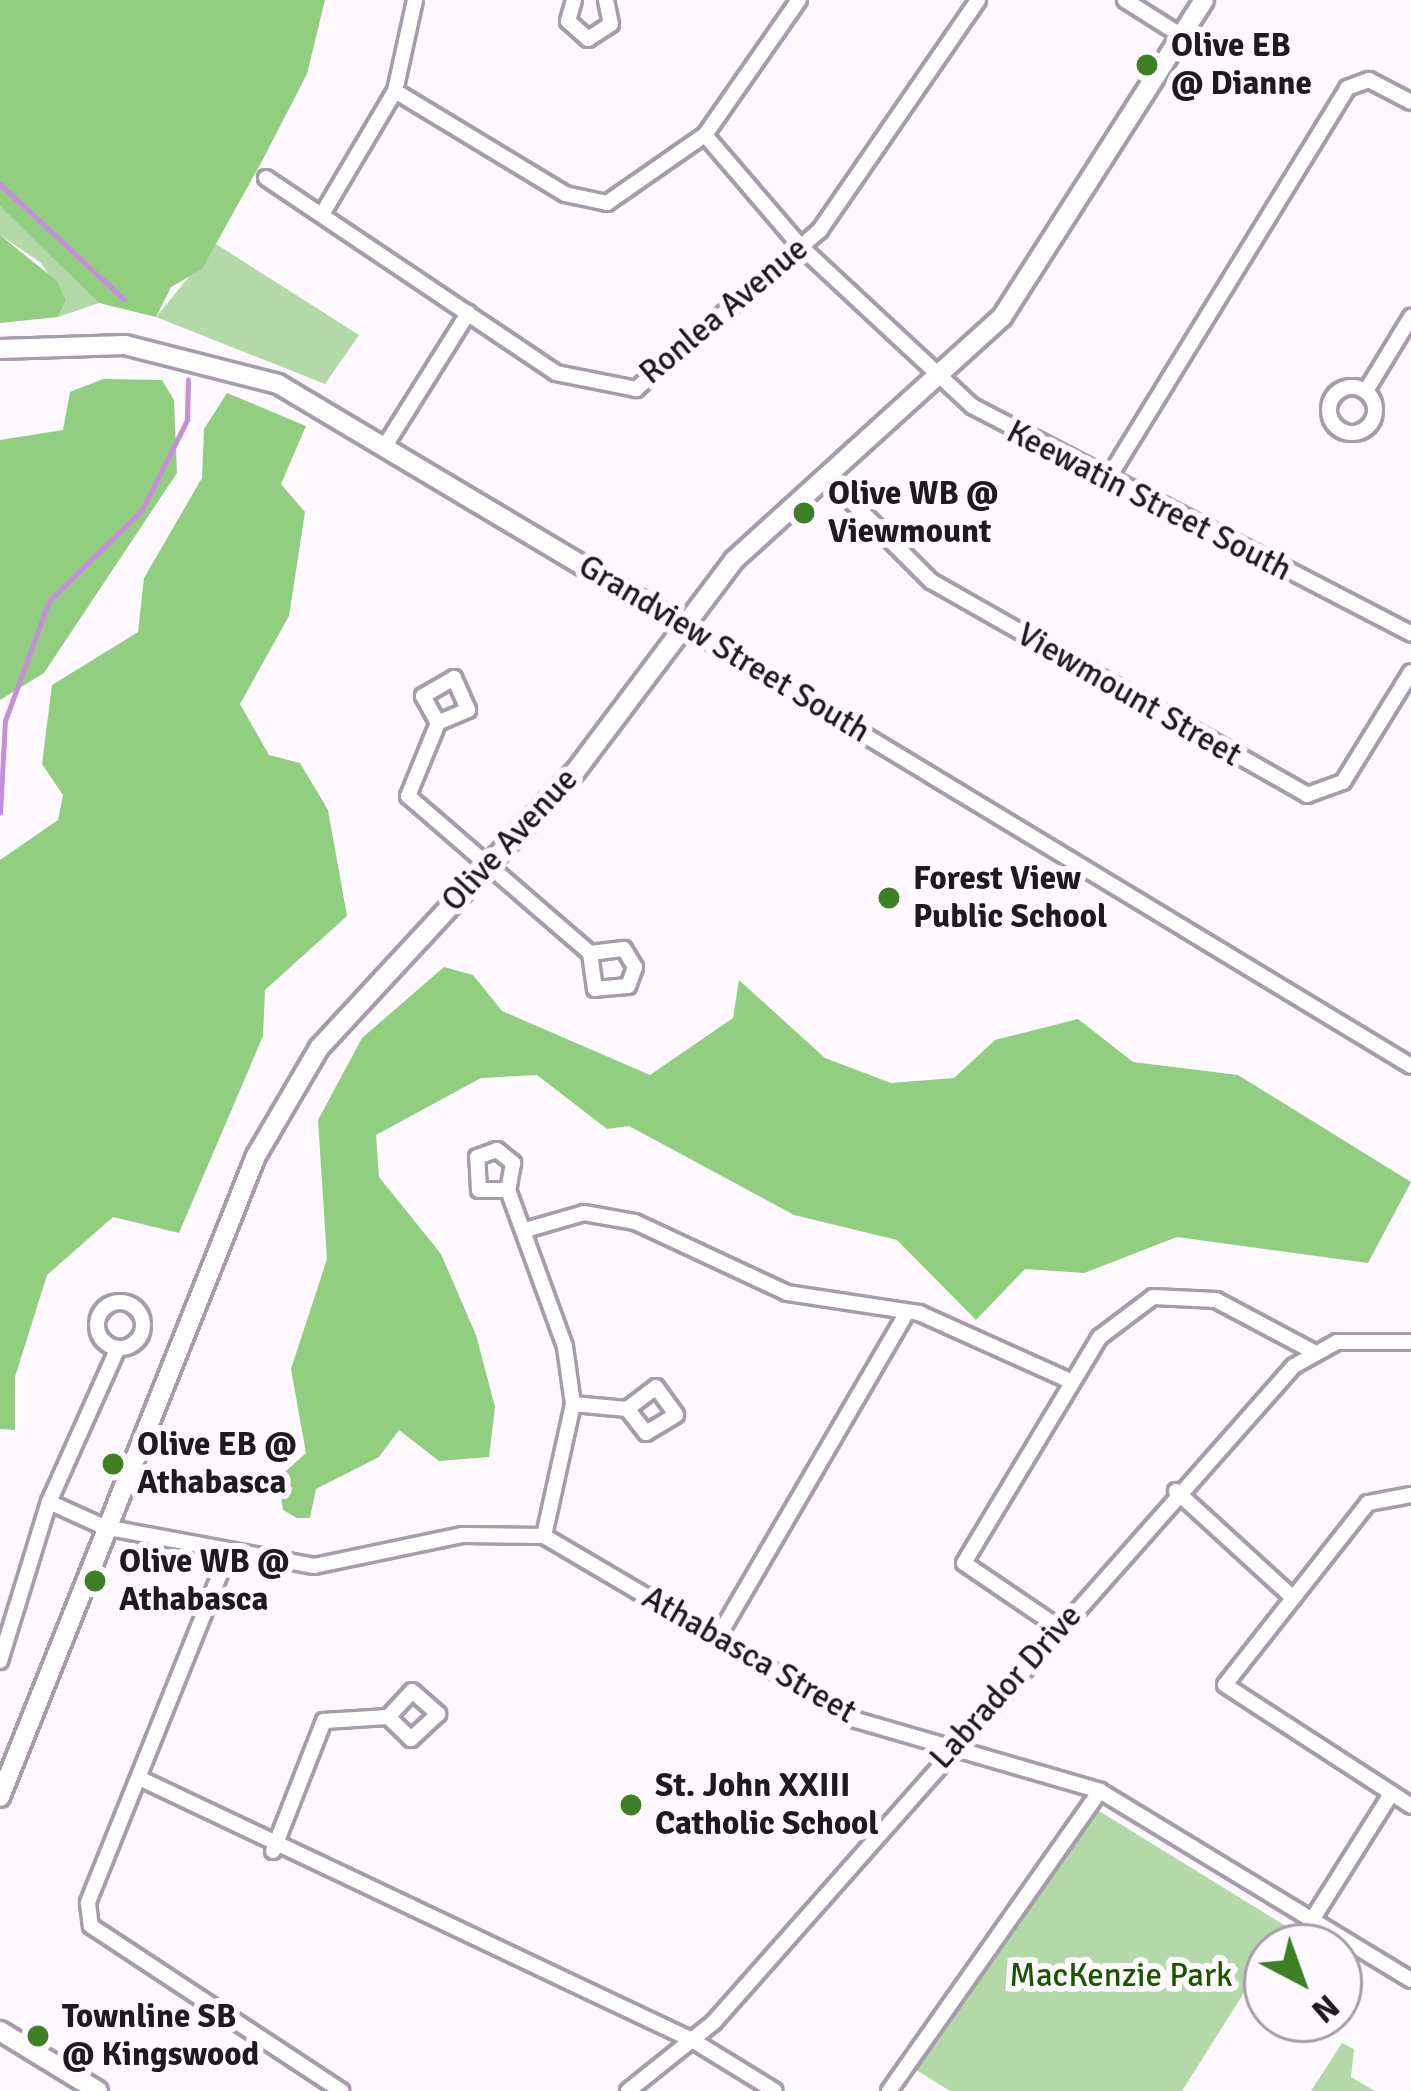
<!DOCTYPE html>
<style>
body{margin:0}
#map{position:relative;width:1411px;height:2091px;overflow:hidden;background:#fdf9ff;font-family:Signika,sans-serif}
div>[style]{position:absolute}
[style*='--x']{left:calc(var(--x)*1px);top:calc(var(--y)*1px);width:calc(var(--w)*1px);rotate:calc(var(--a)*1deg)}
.green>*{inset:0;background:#b3d9a8}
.forest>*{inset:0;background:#92ce80}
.stream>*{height:4.5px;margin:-2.25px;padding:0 2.25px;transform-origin:2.25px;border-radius:2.25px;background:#c68eda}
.roads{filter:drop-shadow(3px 0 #a79cab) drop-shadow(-3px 0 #a79cab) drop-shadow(0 3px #a79cab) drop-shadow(0 -3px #a79cab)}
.street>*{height:14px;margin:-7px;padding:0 7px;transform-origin:7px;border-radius:7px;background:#fff}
.street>.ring{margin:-7px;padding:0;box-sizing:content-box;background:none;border:14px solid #fff;border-radius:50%}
.secondary>*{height:18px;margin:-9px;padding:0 9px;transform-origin:9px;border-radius:9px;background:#fff}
.dots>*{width:33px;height:33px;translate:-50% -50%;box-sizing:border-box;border:6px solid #fdf9ff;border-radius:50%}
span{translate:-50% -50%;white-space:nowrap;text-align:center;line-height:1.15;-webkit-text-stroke:12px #fdf9ff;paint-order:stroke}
.poi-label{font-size:33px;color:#1f1a20;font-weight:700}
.left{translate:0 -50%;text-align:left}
.street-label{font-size:33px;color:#1f1a20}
.park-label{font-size:33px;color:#1c5401}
.north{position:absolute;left:1243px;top:1923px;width:120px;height:120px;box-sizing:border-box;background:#fdf9ff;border:3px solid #a4a0a6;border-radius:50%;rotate:139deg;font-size:33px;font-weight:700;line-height:48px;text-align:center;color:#1f1a20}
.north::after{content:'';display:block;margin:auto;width:42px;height:54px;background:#3d8124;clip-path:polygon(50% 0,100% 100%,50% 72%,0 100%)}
</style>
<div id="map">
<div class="green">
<i style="clip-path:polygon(0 206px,60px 254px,99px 303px,58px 317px,66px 301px,41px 263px,0 235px)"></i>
<i style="clip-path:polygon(216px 244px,359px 335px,325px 384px,156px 317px)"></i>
<i style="clip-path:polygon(1099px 1811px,1286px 1926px,1182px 2091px,950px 2091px,913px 2068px)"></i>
<i style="clip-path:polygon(1342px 2043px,1354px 2049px,1351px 2077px,1375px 2091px,1311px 2091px)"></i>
</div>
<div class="forest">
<i style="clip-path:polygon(0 0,325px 0,307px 74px,262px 161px,202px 269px,171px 287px,156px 317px,99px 303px,0 206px)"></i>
<i style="clip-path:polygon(0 235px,57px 281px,66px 301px,58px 317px,0 323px)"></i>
<i style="clip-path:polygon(103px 379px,162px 380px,174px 400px,177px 473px,44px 673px,0 700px,0 440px,63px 430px,70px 392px)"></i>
<i style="clip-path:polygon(227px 393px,306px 426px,281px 484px,305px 512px,289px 616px,240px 704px,269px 755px,300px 763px,328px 810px,347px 916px,265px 990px,263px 1036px,179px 1233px,113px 1217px,47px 1275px,15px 1377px,15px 1430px,0 1429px,0 860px,58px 820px,63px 795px,42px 764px,52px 685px,138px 632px,144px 578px,202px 478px,204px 429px)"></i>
<i style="clip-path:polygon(444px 967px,473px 975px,502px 1011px,650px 1075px,733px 1018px,739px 980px,825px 1058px,891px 1083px,954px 1078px,995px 1040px,1078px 1019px,1133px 1062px,1238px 1075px,1411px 1182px,1368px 1263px,1177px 1237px,1084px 1273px,1025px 1269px,976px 1320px,897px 1240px,794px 1215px,629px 1126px,607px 1129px,537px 1075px,481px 1078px,376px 1135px,379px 1177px,441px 1254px,476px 1335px,495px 1407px,489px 1457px,439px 1461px,399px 1430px,379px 1457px,316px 1489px,310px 1518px,297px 1518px,283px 1510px,278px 1478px,306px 1453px,291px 1369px,327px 1259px,318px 1120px,362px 1038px)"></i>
</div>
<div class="stream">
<i style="--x:0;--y:184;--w:169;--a:42.8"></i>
<i style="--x:0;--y:813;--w:92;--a:-86.9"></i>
<i style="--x:5;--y:721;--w:128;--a:-69.9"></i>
<i style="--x:49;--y:601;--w:130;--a:-44.4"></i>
<i style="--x:142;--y:510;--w:101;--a:-63.4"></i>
<i style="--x:187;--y:420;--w:40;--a:-88.6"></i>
</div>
<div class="roads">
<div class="street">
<i style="--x:574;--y:0;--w:22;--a:106"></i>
<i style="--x:568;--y:21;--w:27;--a:42"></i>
<i style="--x:588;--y:39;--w:27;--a:-33"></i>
<i style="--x:611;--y:24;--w:25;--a:-102"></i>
<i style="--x:1125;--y:0;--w:67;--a:32.3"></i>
<i style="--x:395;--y:91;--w:199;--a:31.2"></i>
<i style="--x:565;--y:194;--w:43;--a:12.1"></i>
<i style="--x:607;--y:203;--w:119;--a:-34.8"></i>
<i style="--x:705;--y:135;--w:165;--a:-55.2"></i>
<i style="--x:705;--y:135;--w:148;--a:49.4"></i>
<i style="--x:801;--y:247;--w:233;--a:42.9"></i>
<i style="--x:972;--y:406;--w:495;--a:27.4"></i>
<i style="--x:266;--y:178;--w:349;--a:33.9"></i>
<i style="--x:556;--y:373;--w:82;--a:11.3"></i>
<i style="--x:636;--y:389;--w:243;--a:-40.8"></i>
<i style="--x:820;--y:230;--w:279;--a:-55.5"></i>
<i style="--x:324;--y:211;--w:139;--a:-59.4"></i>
<i style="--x:395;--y:91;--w:93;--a:-77.6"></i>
<i class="ring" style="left:1329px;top:387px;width:32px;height:32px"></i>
<i style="--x:1366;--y:391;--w:87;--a:-58.7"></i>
<i style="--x:385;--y:446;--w:157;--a:-58"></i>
<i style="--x:828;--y:478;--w:146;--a:45"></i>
<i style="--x:931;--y:581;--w:433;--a:29.6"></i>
<i style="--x:1307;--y:795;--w:38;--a:-20"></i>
<i style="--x:1343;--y:782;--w:129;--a:-58.3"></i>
<i style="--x:1106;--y:482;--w:462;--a:-58.5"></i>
<i style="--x:1347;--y:88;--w:23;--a:-20"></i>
<i style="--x:1369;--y:80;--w:47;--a:27.6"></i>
<i style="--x:681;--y:624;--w:853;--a:31.19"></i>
<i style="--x:438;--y:723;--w:31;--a:-119"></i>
<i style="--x:423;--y:696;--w:36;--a:-30"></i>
<i style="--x:454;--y:678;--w:35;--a:66"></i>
<i style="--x:468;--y:710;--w:33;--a:157"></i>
<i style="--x:438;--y:723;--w:79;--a:112.3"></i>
<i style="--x:408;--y:796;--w:240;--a:40.8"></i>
<i style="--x:590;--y:953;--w:34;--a:-7"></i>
<i style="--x:624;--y:949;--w:21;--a:59"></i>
<i style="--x:635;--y:967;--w:20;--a:110"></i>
<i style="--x:628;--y:986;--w:33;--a:175"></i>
<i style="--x:595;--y:989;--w:36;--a:-98"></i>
<i style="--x:508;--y:1190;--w:29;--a:180"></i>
<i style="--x:479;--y:1190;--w:33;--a:-93"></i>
<i style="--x:477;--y:1157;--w:21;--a:-19"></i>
<i style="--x:497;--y:1150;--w:21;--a:39"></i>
<i style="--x:513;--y:1163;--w:27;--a:100"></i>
<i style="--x:508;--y:1190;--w:167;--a:70"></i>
<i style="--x:565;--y:1347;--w:58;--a:82"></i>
<i style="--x:573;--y:1404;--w:135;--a:102.4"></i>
<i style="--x:529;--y:1229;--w:57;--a:-16.2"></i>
<i style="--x:584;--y:1213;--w:52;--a:10"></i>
<i style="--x:635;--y:1222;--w:168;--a:25"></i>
<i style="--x:787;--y:1293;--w:134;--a:8.6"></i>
<i style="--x:919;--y:1313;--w:161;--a:24.2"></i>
<i class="ring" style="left:97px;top:1302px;width:32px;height:32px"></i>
<i style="--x:573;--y:1404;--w:54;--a:5.3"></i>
<i style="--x:627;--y:1409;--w:36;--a:-37"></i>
<i style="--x:656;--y:1387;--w:34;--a:54"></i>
<i style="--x:676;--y:1415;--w:35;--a:149"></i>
<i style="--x:646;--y:1433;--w:31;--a:-128"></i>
<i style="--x:1176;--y:1491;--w:159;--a:42.4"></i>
<i style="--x:1411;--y:1495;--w:44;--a:169.5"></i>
<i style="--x:1368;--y:1503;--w:231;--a:128.2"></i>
<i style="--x:1225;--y:1685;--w:222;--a:33"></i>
<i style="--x:49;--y:1502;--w:60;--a:24.4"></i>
<i style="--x:104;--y:1527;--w:214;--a:10.5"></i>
<i style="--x:314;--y:1566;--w:152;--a:-11.8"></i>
<i style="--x:463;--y:1535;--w:81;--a:0.7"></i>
<i style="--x:544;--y:1536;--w:362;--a:30.5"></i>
<i style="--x:856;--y:1720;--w:254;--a:16.2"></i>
<i style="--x:1100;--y:1791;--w:364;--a:31.3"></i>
<i style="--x:228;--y:1554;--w:376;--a:111.9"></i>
<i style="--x:88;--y:1903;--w:23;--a:83"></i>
<i style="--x:91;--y:1926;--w:300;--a:33.4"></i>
<i style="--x:1061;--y:1629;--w:117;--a:-145.8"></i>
<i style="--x:964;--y:1563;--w:264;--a:-59"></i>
<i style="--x:1100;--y:1337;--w:66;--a:-37"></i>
<i style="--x:1153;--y:1297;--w:63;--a:2.7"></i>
<i style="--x:1216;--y:1300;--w:109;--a:28"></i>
<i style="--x:718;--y:1637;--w:369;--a:-59.8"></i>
<i style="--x:0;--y:1661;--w:166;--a:-72.9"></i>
<i style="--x:49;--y:1502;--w:169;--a:-65.9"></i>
<i style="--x:139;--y:1778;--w:612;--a:25.35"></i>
<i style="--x:692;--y:2040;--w:97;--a:31.6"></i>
<i style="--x:273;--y:1851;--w:140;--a:-68.6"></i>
<i style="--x:324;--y:1721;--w:64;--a:-3.6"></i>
<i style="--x:388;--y:1717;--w:35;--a:-47"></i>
<i style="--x:412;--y:1691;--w:35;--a:41"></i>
<i style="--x:438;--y:1714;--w:37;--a:137"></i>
<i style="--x:411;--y:1739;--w:32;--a:-136"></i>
<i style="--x:1312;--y:1920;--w:149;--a:-57.9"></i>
<i style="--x:628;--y:2091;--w:110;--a:-38.7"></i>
<i style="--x:714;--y:2022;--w:876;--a:-48.52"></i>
<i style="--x:1294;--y:1366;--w:49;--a:-29.2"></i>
<i style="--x:1337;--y:1342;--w:74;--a:0"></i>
<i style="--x:889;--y:2091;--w:367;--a:-54.9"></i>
</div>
<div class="secondary">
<i style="--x:0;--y:349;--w:125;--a:-1.8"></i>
<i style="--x:125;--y:345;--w:158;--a:14.3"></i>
<i style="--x:278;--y:384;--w:469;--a:30.8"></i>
<i style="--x:0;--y:1797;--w:690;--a:-68.23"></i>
<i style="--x:256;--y:1156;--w:125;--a:-59.7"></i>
<i style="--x:319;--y:1048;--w:376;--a:-47.2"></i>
<i style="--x:575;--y:772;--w:265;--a:-53.1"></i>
<i style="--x:734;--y:560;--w:362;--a:-42.2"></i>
<i style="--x:1002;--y:317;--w:376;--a:-57.5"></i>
<i style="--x:0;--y:2031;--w:115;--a:31.5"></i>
</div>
</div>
<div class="dots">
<i style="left:1147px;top:65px;background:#3d8124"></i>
<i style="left:804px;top:513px;background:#3d8124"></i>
<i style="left:889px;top:898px;background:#3d8124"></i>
<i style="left:113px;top:1464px;background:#3d8124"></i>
<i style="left:95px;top:1581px;background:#3d8124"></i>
<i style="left:631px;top:1805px;background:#3d8124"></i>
<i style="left:38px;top:2036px;background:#3d8124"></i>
</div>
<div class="poi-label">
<span class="left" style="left:1171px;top:65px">Olive EB<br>@ Dianne</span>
<span class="left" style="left:828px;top:513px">Olive WB @<br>Viewmount</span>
<span class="left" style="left:913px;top:898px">Forest View<br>Public School</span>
<span class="left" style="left:137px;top:1464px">Olive EB @<br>Athabasca</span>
<span class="left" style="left:119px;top:1581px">Olive WB @<br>Athabasca</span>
<span class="left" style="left:655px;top:1805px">St. John XXIII<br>Catholic School</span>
<span class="left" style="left:62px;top:2036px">Townline SB<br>@ Kingswood</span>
</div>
<div class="street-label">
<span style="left:724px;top:311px;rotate:-40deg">Ronlea Avenue</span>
<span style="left:1149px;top:501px;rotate:27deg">Keewatin Street South</span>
<span style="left:724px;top:649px;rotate:31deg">Grandview Street South</span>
<span style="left:1129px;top:695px;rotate:30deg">Viewmount Street</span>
<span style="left:510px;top:840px;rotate:-47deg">Olive Avenue</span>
<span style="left:749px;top:1655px;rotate:30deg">Athabasca Street</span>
<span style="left:1006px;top:1687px;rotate:-48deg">Labrador Drive</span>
</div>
<div class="park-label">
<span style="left:1121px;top:1976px">MacKenzie Park</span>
</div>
<div class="north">N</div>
</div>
